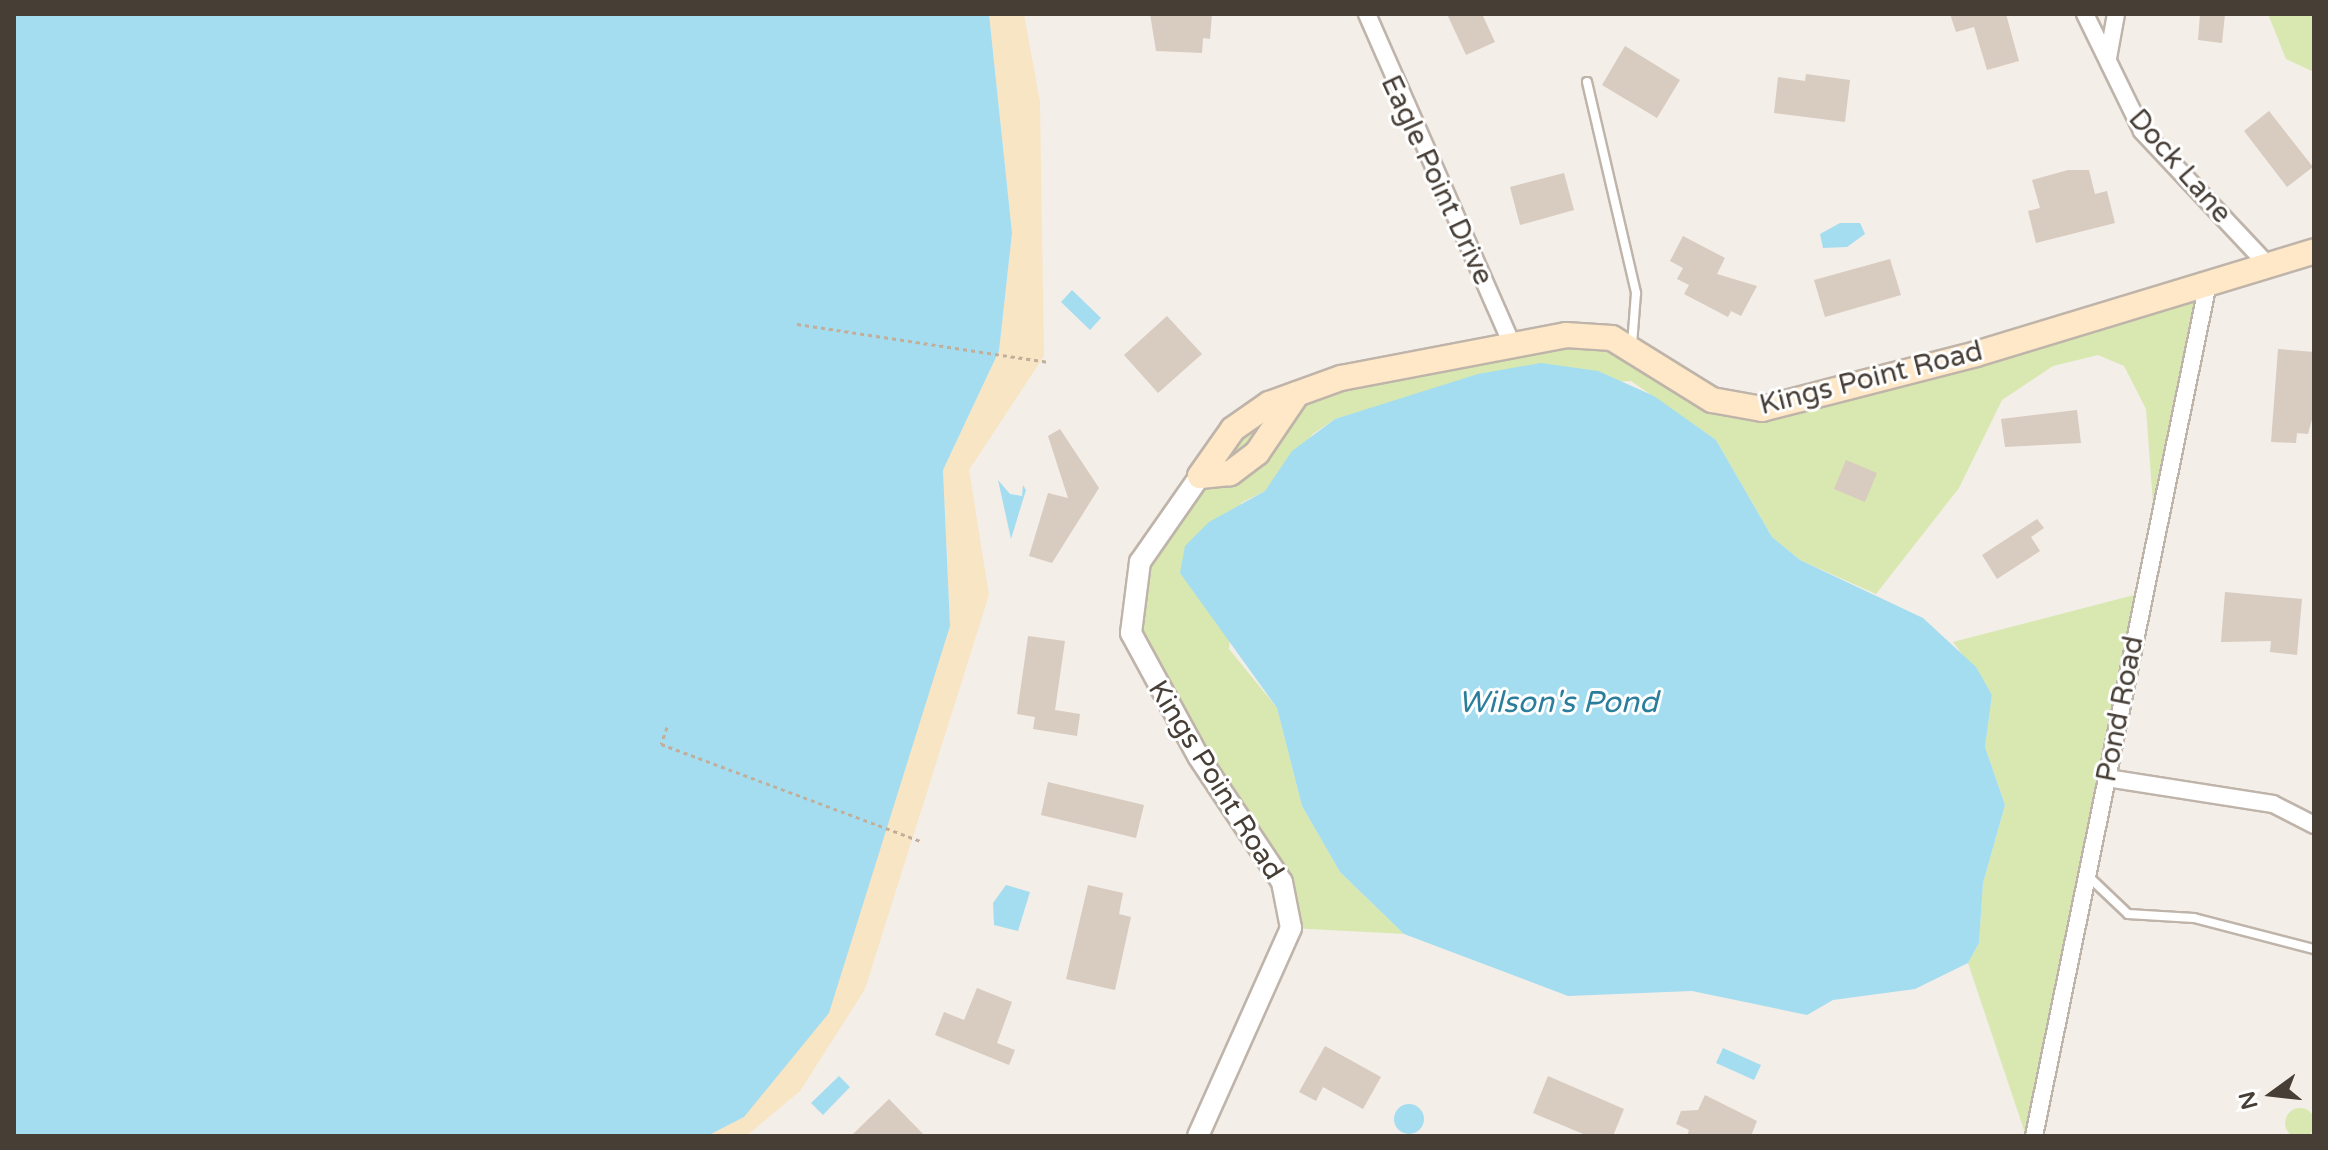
<!DOCTYPE html>
<style>
body{margin:0}
#map{position:relative;width:2328px;height:1150px;overflow:hidden;background:#f4eee8;font-family:"Varela Round",sans-serif}
div>[style]{position:absolute}
[style*='--x']{left:calc(var(--x)*1px);top:calc(var(--y)*1px);width:calc(var(--w)*1px);rotate:calc(var(--a)*1deg)}
.green>*{inset:0;background:#d8e8b0}
.round{border-radius:50%}
.sand>*{inset:0;background:#f8e5c4}
.water>*{inset:0;background:#a4ddf0}
.building>*{inset:0;background:#d8cbc0}
.path>*{height:3px;margin-top:-1.5px;transform-origin:0;background:repeating-linear-gradient(90deg,#c1ae9b 0 4px,transparent 0 8px)}
.roads{filter:drop-shadow(2px 0 #bfb4aa) drop-shadow(-2px 0 #bfb4aa) drop-shadow(0 2px #bfb4aa) drop-shadow(0 -2px #bfb4aa)}
.service>*{height:8px;margin:-4px;padding:0 4px;transform-origin:4px;border-radius:4px;background:#fff}
.minor>*{height:16px;margin:-8px;padding:0 8px;transform-origin:8px;border-radius:8px;background:#fff}
.tertiary>*{height:20px;margin:-10px;padding:0 10px;transform-origin:10px;border-radius:10px;background:#fff}
.secondary>*{height:24px;margin:-12px;padding:0 12px;transform-origin:12px;border-radius:12px;background:#fee8c7}
span{translate:-50% -50%;white-space:nowrap;text-align:center;line-height:1.15;-webkit-text-stroke:6px #fff;paint-order:stroke}
.street-label{font-size:28px;color:#473e36}
.water-label{font-size:30px;color:#2a7d9b;font-style:italic}
.frame{position:absolute;inset:0;border:16px solid #473e36;pointer-events:none}
.north{position:absolute;left:2232px;top:1054px;width:80px;height:80px;-webkit-text-stroke:6px #fff;paint-order:stroke;rotate:255deg;font-size:22px;font-weight:700;line-height:32px;text-align:center;color:#473e36}
.north::after{content:'';display:block;margin:auto;width:28px;height:36px;background:#473e36;clip-path:polygon(50% 0,100% 100%,50% 72%,0 100%)}
</style>
<div id="map">
<div class="green">
<i style="clip-path:polygon(2268px 14px,2314px 14px,2314px 72px,2286px 59px)"></i>
<i style="clip-path:polygon(2208px 283px,2155px 531px,2146px 409px,2124px 366px,2098px 355px,2053px 366px,2002px 400px,1959px 488px,1876px 594px,1800px 560px,1772px 537px,1716px 440px,1631px 381px,1429px 391px,1335px 419px,1313px 434px,1265px 491px,1241px 503px,1229px 649px,1277px 708px,1302px 806px,1340px 872px,1404px 934px,1291px 928px,1289px 900px,1137px 652px,1130px 602px,1178px 501px,1269px 404px,1611px 338px,1743px 408px)"></i>
<i style="clip-path:polygon(2142px 593px,2034px 1136px,2026px 1136px,1968px 963px,1979px 943px,1983px 883px,2005px 805px,1985px 747px,1992px 695px,1953px 642px)"></i>
<i class="round" style="left:2285px;top:1108px;width:30px;height:30px"></i>
</div>
<div class="sand">
<i style="clip-path:polygon(989px 14px,1024px 14px,1040px 102px,1044px 356px,969px 470px,989px 595px,865px 989px,800px 1091px,746px 1136px,707px 1136px,744px 1117px,950px 626px,943px 470px,999px 351px,1012px 233px)"></i>
</div>
<div class="water">
<i style="clip-path:polygon(14px 14px,989px 14px,1012px 233px,999px 351px,943px 470px,950px 626px,829px 1013px,744px 1117px,707px 1136px,14px 1136px)"></i>
<i style="clip-path:polygon(1840px 223px,1860px 223px,1865px 234px,1847px 247px,1823px 248px,1820px 234px)"></i>
<i style="clip-path:polygon(1072px 290px,1101px 318px,1090px 330px,1061px 302px)"></i>
<i style="clip-path:polygon(1541px 363px,1598px 371px,1654px 396px,1716px 440px,1772px 537px,1800px 560px,1923px 618px,1976px 667px,1992px 695px,1985px 747px,2005px 805px,1983px 883px,1979px 943px,1968px 963px,1915px 989px,1833px 1000px,1807px 1015px,1692px 991px,1568px 996px,1404px 934px,1340px 872px,1302px 806px,1277px 708px,1180px 573px,1185px 546px,1209px 522px,1265px 491px,1292px 451px,1335px 419px,1478px 374px)"></i>
<i style="clip-path:polygon(998px 480px,1010px 494px,1022px 496px,1023px 485px,1026px 490px,1011px 539px)"></i>
<i style="clip-path:polygon(1006px 885px,1030px 892px,1018px 931px,994px 925px,993px 903px)"></i>
<i style="clip-path:polygon(1723px 1048px,1761px 1065px,1754px 1080px,1716px 1063px)"></i>
<i style="clip-path:polygon(839px 1076px,850px 1087px,823px 1115px,811px 1103px)"></i>
<i class="round" style="left:1394px;top:1104px;width:30px;height:30px"></i>
</div>
<div class="building">
<i style="clip-path:polygon(1150px 14px,1212px 14px,1210px 39px,1203px 38px,1202px 53px,1156px 51px)"></i>
<i style="clip-path:polygon(1447px 14px,1482px 14px,1495px 42px,1466px 55px)"></i>
<i style="clip-path:polygon(1950px 14px,2006px 14px,2019px 61px,1987px 70px,1974px 27px,1956px 32px)"></i>
<i style="clip-path:polygon(2200px 14px,2225px 14px,2222px 43px,2198px 40px)"></i>
<i style="clip-path:polygon(1625px 46px,1680px 80px,1657px 118px,1602px 85px)"></i>
<i style="clip-path:polygon(1806px 74px,1850px 80px,1845px 122px,1774px 113px,1778px 77px,1805px 81px)"></i>
<i style="clip-path:polygon(2269px 111px,2313px 167px,2287px 187px,2244px 131px)"></i>
<i style="clip-path:polygon(2068px 170px,2089px 170px,2095px 194px,2107px 191px,2115px 223px,2036px 243px,2028px 211px,2040px 208px,2032px 180px)"></i>
<i style="clip-path:polygon(1564px 173px,1574px 210px,1520px 225px,1510px 187px)"></i>
<i style="clip-path:polygon(1683px 236px,1725px 258px,1717px 274px,1757px 286px,1741px 316px,1731px 311px,1728px 317px,1684px 294px,1689px 285px,1677px 279px,1683px 268px,1670px 261px)"></i>
<i style="clip-path:polygon(1890px 259px,1901px 295px,1825px 317px,1814px 280px)"></i>
<i style="clip-path:polygon(1167px 316px,1202px 354px,1158px 393px,1124px 355px)"></i>
<i style="clip-path:polygon(2278px 349px,2314px 352px,2314px 412px,2308px 434px,2297px 433px,2296px 443px,2271px 442px)"></i>
<i style="clip-path:polygon(2077px 410px,2081px 443px,2005px 447px,2001px 419px)"></i>
<i style="clip-path:polygon(1060px 429px,1099px 488px,1052px 563px,1029px 556px,1048px 493px,1068px 498px,1048px 436px)"></i>
<i style="clip-path:polygon(1846px 460px,1877px 473px,1865px 502px,1834px 489px)"></i>
<i style="clip-path:polygon(2037px 519px,2044px 528px,2031px 537px,2040px 551px,1997px 579px,1982px 555px)"></i>
<i style="clip-path:polygon(2225px 592px,2302px 599px,2297px 655px,2270px 652px,2271px 641px,2221px 642px)"></i>
<i style="clip-path:polygon(1028px 636px,1065px 641px,1055px 710px,1080px 714px,1077px 736px,1033px 729px,1035px 717px,1017px 714px)"></i>
<i style="clip-path:polygon(1048px 782px,1144px 805px,1136px 838px,1041px 815px)"></i>
<i style="clip-path:polygon(1088px 885px,1123px 893px,1119px 914px,1131px 917px,1115px 990px,1066px 979px)"></i>
<i style="clip-path:polygon(977px 988px,1012px 1002px,997px 1043px,1015px 1050px,1009px 1065px,935px 1035px,944px 1012px,964px 1020px)"></i>
<i style="clip-path:polygon(1325px 1046px,1381px 1077px,1363px 1109px,1323px 1087px,1316px 1101px,1299px 1092px)"></i>
<i style="clip-path:polygon(1548px 1076px,1624px 1109px,1613px 1136px,1588px 1136px,1533px 1113px)"></i>
<i style="clip-path:polygon(1705px 1095px,1757px 1121px,1751px 1136px,1687px 1136px,1689px 1130px,1676px 1124px,1681px 1111px,1698px 1110px)"></i>
<i style="clip-path:polygon(889px 1099px,925px 1136px,851px 1136px)"></i>
</div>
<div class="path">
<i style="--x:797;--y:324;--w:253;--a:8.6"></i>
<i style="--x:667;--y:727;--w:18;--a:109"></i>
<i style="--x:661;--y:744;--w:278;--a:20.5"></i>
</div>
<div class="roads">
<div class="service">
<i style="--x:1587;--y:82;--w:217;--a:76.9"></i>
<i style="--x:1636;--y:293;--w:52;--a:94.4"></i>
<i style="--x:2088;--y:876;--w:55;--a:43.5"></i>
<i style="--x:2128;--y:914;--w:66;--a:3.5"></i>
<i style="--x:2194;--y:918;--w:124;--a:14.5"></i>
</div>
<div class="minor">
<i style="--x:1367;--y:14;--w:360;--a:66.3"></i>
<i style="--x:2085;--y:14;--w:130;--a:64"></i>
<i style="--x:2142;--y:131;--w:184;--a:46.8"></i>
<i style="--x:2108;--y:58;--w:45;--a:-79.7"></i>
<i style="--x:2107;--y:778;--w:168;--a:8.9"></i>
<i style="--x:2273;--y:804;--w:46;--a:27.1"></i>
<i style="--x:2034;--y:1136;--w:871;--a:-78.47"></i>
</div>
<div class="tertiary">
<i style="--x:1198;--y:1136;--w:228;--a:-65.9"></i>
<i style="--x:1291;--y:928;--w:47;--a:-101.1"></i>
<i style="--x:1282;--y:882;--w:151;--a:-123.7"></i>
<i style="--x:1198;--y:756;--w:140;--a:-118.6"></i>
<i style="--x:1131;--y:633;--w:72;--a:-82.8"></i>
<i style="--x:1140;--y:562;--w:105;--a:-55.1"></i>
</div>
<div class="secondary">
<i style="--x:1297;--y:394;--w:71;--a:124.1"></i>
<i style="--x:1257;--y:453;--w:34;--a:143"></i>
<i style="--x:1230;--y:473;--w:30;--a:174"></i>
<i style="--x:1200;--y:476;--w:57;--a:-54.9"></i>
<i style="--x:1233;--y:429;--w:44;--a:-34.8"></i>
<i style="--x:1269;--y:404;--w:77;--a:-19.9"></i>
<i style="--x:1341;--y:378;--w:229;--a:-10.8"></i>
<i style="--x:1566;--y:335;--w:46;--a:3.7"></i>
<i style="--x:1612;--y:338;--w:118;--a:31.8"></i>
<i style="--x:1712;--y:400;--w:51;--a:10.2"></i>
<i style="--x:1762;--y:409;--w:221;--a:-14.4"></i>
<i style="--x:1976;--y:354;--w:353;--a:-16.9"></i>
</div>
</div>
<div class="street-label">
<span style="left:2180px;top:166px;rotate:49deg">Dock Lane</span>
<span style="left:1437px;top:180px;rotate:65deg">Eagle Point Drive</span>
<span style="left:1871px;top:378px;rotate:-14deg">Kings Point Road</span>
<span style="left:2120px;top:709px;rotate:-79deg">Pond Road</span>
<span style="left:1216px;top:780px;rotate:58deg">Kings Point Road</span>
</div>
<div class="water-label">
<span style="left:1558px;top:703px">Wilson's Pond</span>
</div>
<div class="frame"></div>
<div class="north">N</div>
</div>
